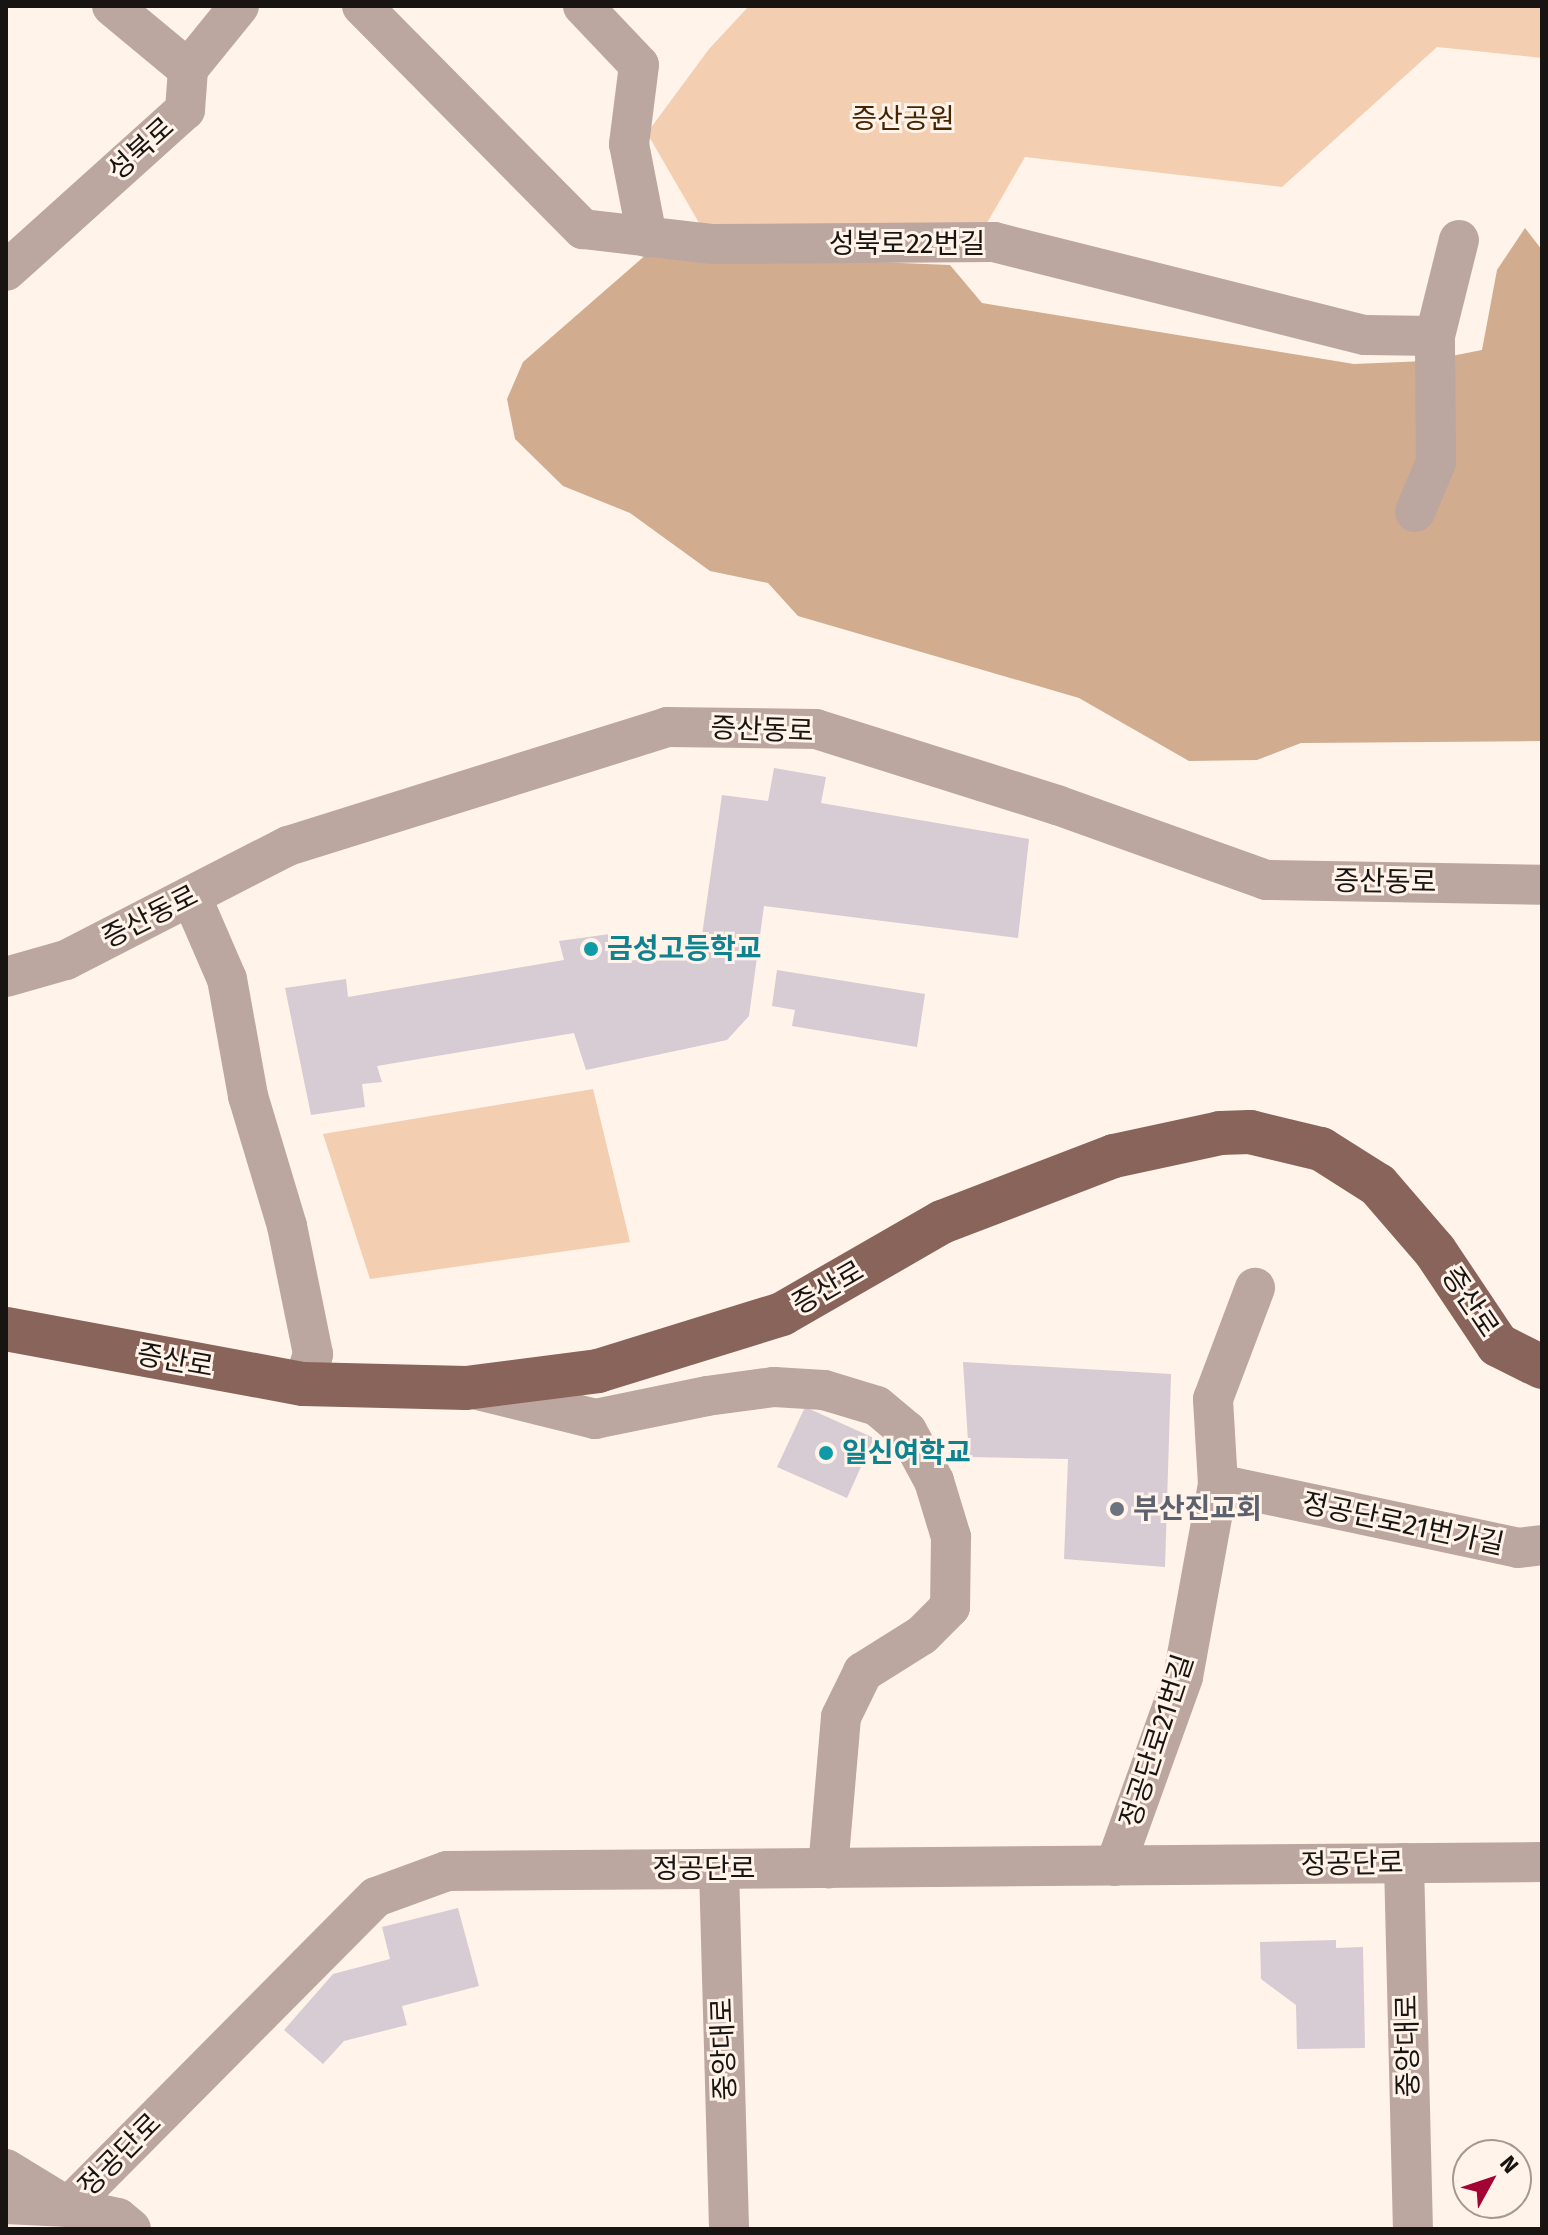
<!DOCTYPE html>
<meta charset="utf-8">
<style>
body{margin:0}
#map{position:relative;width:1548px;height:2235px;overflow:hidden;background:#fff3ea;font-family:"Fira Sans","Noto Sans KR",sans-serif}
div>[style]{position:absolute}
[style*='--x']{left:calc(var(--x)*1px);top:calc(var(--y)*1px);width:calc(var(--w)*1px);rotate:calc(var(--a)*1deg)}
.green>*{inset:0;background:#f4ceb0}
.forest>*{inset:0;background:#d1ac8e}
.building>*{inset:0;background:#d7cbd4}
.minor>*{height:40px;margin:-20px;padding:0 20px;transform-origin:20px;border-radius:20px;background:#bca6a0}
.major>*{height:44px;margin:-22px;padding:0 22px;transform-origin:22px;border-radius:22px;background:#89645a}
.dots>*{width:22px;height:22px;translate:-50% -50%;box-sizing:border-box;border:4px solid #fff3ea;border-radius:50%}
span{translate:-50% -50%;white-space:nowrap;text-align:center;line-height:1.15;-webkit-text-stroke:6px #fff3ea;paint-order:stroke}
.park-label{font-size:28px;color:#472400}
.street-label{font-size:28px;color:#181411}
.culture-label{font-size:28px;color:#0d838f;font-weight:700}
.left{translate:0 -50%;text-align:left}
.worship-label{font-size:28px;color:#5b616d;font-weight:700}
.frame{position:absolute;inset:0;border:8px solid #181411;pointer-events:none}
.north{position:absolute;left:1452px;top:2139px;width:80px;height:80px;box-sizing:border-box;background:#fff3ea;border:2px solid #a39a93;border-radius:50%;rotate:50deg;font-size:22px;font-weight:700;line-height:32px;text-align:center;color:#181411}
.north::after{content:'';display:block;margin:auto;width:28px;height:36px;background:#a30434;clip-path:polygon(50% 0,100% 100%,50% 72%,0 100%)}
</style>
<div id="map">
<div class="green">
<i style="clip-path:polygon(749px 6px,1542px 6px,1542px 58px,1437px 47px,1282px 187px,1025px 157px,980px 235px,702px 228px,647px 133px,709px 49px)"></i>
<i style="clip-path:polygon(593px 1089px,630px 1242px,370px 1279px,323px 1134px)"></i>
</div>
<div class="forest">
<i style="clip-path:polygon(1525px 228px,1542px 250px,1542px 741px,1301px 743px,1257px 760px,1189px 761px,1079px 698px,798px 616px,768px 583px,710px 571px,630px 513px,563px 486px,515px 439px,507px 399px,523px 362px,648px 253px,950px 265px,982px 303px,1354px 364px,1426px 361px,1482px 350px,1497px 270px)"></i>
</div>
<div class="building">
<i style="clip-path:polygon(774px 768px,826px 777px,821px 803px,1029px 839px,1018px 938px,764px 906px,749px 1016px,727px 1040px,586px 1070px,574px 1033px,377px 1066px,382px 1082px,362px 1084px,365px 1107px,311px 1115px,285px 988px,346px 979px,348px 997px,564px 960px,559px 941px,617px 933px,623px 961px,699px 956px,722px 795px,768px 801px)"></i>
<i style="clip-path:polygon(777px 970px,925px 994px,917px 1047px,792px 1026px,795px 1010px,772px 1006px)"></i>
<i style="clip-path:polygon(963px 1362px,1171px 1374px,1165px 1567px,1064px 1559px,1068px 1459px,969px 1457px)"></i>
<i style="clip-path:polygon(805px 1407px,874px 1438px,847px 1498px,777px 1467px)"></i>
<i style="clip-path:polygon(458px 1908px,479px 1986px,402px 2006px,407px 2025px,344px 2041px,323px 2064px,284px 2030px,333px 1974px,390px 1959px,382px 1927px)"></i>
<i style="clip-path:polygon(1336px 1940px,1336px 1948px,1363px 1947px,1365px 2048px,1297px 2049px,1296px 2005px,1261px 1979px,1260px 1942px)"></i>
</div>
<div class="minor">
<i style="--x:112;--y:6;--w:99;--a:39.7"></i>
<i style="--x:362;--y:6;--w:314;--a:45.3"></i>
<i style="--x:583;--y:229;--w:131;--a:6.6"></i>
<i style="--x:713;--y:244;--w:281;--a:-0.4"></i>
<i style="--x:994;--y:242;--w:382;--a:14.1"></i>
<i style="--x:1365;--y:335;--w:70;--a:0.8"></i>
<i style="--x:1435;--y:336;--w:99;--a:-76"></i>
<i style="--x:583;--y:6;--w:81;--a:46.5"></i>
<i style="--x:639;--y:65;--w:80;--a:97.2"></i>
<i style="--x:629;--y:144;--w:95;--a:79"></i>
<i style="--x:6;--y:271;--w:241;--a:-42"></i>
<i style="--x:185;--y:110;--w:41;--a:-85.8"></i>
<i style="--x:188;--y:69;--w:81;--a:-51"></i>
<i style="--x:1415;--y:512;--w:54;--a:-67.2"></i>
<i style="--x:1436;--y:462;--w:126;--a:-90.5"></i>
<i style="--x:191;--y:896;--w:90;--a:66.6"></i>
<i style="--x:227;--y:979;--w:119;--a:79.8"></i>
<i style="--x:248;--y:1096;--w:136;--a:73.3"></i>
<i style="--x:287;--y:1226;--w:131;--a:78.5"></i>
<i style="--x:313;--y:1354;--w:32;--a:108"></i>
<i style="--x:6;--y:977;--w:62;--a:-15.8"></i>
<i style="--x:66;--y:960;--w:250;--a:-27.2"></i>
<i style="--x:288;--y:846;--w:397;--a:-17.4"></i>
<i style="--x:667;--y:727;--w:149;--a:0.8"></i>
<i style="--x:816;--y:729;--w:253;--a:17.5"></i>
<i style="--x:1057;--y:805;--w:222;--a:19.7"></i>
<i style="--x:1266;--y:880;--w:276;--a:1"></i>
<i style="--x:474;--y:1389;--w:125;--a:13.9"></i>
<i style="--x:595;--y:1419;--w:114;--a:-11.6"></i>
<i style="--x:707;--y:1396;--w:68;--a:-7.7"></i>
<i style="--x:774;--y:1387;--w:50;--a:3.4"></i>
<i style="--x:824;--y:1390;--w:55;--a:16.8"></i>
<i style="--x:877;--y:1406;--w:39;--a:40"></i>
<i style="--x:907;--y:1431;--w:57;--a:61.6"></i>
<i style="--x:934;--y:1481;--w:59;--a:73.1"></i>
<i style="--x:951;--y:1537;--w:70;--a:90.8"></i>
<i style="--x:950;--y:1607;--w:40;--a:135"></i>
<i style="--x:922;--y:1635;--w:70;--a:147.9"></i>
<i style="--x:863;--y:1672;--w:50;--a:116.1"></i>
<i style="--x:841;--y:1717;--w:152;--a:94.9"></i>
<i style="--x:1218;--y:1484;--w:307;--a:12"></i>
<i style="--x:1518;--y:1548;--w:24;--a:-7"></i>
<i style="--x:1404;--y:1863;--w:366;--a:88.6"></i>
<i style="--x:1115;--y:1866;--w:201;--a:-70.2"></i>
<i style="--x:1183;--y:1677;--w:196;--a:-79.7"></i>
<i style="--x:1218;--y:1484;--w:85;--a:-93.4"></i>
<i style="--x:1213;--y:1399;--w:119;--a:-69.3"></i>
<i style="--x:719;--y:1869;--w:360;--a:88.4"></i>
<i style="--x:6;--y:2169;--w:69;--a:31.4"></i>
<i style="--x:6;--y:2204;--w:62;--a:2.8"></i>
<i style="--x:68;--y:2207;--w:51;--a:12.4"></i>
<i style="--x:118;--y:2218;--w:17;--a:40"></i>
<i style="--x:68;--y:2207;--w:437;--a:-45.2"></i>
<i style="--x:376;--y:1897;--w:76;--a:-20.1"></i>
<i style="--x:447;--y:1871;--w:1095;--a:-0.47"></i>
</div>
<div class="major">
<i style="--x:6;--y:1329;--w:302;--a:10.5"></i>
<i style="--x:303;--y:1384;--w:163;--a:1.4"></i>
<i style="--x:466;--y:1388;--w:133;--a:-7.3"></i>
<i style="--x:598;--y:1371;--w:193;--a:-17.2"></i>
<i style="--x:782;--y:1314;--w:185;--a:-29.9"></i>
<i style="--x:942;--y:1222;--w:184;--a:-21"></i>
<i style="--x:1114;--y:1156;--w:108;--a:-12.2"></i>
<i style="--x:1220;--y:1133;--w:30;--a:-2"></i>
<i style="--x:1250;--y:1132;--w:73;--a:13.5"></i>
<i style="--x:1321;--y:1149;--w:67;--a:32.3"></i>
<i style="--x:1378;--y:1185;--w:87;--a:49.2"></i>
<i style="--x:1435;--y:1251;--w:113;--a:56.2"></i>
<i style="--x:1498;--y:1345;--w:49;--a:26.6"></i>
</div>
<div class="dots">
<i style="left:591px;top:949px;background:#0f9aa8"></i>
<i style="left:826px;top:1453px;background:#0f9aa8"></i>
<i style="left:1117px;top:1509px;background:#6b7280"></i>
</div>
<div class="park-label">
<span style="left:903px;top:119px">증산공원</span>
</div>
<div class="street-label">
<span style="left:141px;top:149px;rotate:-42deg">성북로</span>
<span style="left:907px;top:244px">성북로22번길</span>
<span style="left:762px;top:730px;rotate:2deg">증산동로</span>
<span style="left:1385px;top:882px;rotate:1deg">증산동로</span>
<span style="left:150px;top:917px;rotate:-27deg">증산동로</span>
<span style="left:828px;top:1288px;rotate:-30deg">증산로</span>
<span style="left:1470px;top:1302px;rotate:56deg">증산로</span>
<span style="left:175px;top:1361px;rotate:10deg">증산로</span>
<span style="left:1403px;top:1524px;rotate:12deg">정공단로21번가길</span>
<span style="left:1157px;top:1741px;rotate:-72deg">정공단로21번길</span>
<span style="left:1352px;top:1864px;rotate:-1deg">정공단로</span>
<span style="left:704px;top:1869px">정공단로</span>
<span style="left:1408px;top:2046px;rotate:-91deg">중앙대로</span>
<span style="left:724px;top:2049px;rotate:-92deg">중앙대로</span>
<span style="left:120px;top:2155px;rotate:-45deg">정공단로</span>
</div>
<div class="culture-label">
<span class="left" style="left:607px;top:949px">금성고등학교</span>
<span class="left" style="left:842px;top:1453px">일신여학교</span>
</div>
<div class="worship-label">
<span class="left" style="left:1133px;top:1509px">부산진교회</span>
</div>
<div class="frame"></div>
<div class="north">N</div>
</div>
